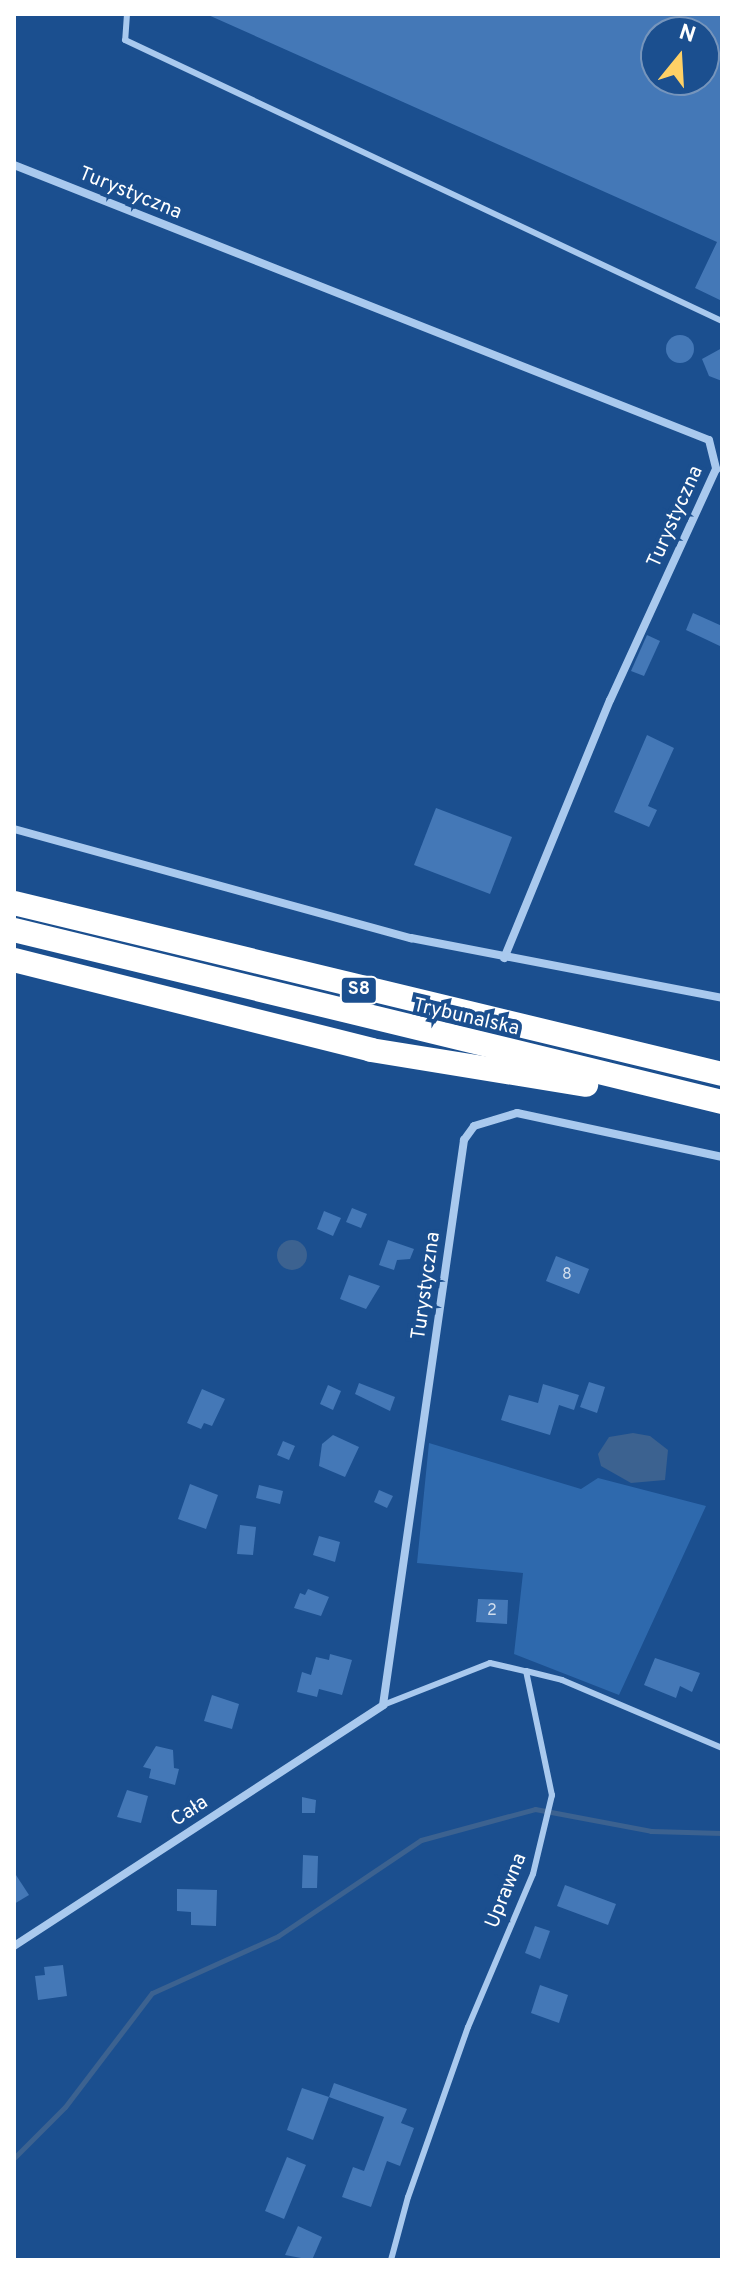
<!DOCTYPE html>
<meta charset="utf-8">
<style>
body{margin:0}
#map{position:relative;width:736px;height:2274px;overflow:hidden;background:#1b4f8f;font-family:Overpass,sans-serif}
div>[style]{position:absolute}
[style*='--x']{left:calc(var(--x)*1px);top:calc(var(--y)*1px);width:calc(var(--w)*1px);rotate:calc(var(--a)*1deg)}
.green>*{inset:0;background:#2e69ad}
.water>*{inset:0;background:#3c6290}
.round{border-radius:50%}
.stream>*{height:5px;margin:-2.5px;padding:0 2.5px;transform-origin:2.5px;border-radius:2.5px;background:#3c6290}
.building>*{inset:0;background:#4478b7}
.service>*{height:6px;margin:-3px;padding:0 3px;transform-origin:3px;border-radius:3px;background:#a9c9ee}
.minor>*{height:8px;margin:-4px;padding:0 4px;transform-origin:4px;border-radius:4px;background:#a9c9ee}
.motorway>*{height:24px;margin:-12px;padding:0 12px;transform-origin:12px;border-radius:12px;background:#fff}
span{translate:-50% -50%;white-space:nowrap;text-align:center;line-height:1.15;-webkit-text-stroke:8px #1b4f8f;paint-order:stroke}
.number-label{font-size:16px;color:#d0dded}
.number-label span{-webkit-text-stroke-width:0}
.shield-label span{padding:2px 6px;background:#1b4f8f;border:2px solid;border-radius:6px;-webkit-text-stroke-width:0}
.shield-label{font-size:18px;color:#fff;font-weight:700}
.street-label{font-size:20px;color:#fff}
.frame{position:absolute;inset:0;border:16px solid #fff;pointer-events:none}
.north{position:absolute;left:640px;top:16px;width:80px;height:80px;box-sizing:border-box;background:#1b4f8f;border:2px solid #7695bc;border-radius:50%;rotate:18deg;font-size:22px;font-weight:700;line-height:32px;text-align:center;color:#fff}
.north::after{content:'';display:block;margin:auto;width:28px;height:36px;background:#ffd166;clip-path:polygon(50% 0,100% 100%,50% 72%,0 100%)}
</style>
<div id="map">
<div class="green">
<i style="clip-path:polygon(429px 1443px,581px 1489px,598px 1478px,706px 1506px,619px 1695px,514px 1654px,523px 1573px,417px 1563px)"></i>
</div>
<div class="water">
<i class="round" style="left:277px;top:1240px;width:30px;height:30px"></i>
<i style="clip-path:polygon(633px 1433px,650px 1436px,668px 1450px,665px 1480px,631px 1483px,601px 1466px,598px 1454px,609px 1437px)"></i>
</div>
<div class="stream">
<i style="--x:14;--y:2158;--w:72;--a:-45"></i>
<i style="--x:65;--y:2107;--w:143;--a:-52.7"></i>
<i style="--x:152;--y:1993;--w:138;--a:-24.3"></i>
<i style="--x:278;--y:1936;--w:172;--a:-33.9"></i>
<i style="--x:421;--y:1840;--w:118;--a:-15.2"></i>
<i style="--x:535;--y:1809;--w:118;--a:10.7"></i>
<i style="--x:651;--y:1831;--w:71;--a:1.6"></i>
</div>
<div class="building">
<i style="clip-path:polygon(evenodd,206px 14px,722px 14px,722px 301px,695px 288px,717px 242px,206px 14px,656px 32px,704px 32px,704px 80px,656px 80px,656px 32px)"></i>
<i class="round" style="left:666px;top:335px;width:28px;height:28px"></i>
<i style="clip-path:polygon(722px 348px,722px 381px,709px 376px,702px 359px)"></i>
<i style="clip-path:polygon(693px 613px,722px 626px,722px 647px,686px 630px)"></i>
<i style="clip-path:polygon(647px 635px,660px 641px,644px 676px,631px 671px)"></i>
<i style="clip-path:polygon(647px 735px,674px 748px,648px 806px,657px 810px,649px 827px,614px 812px)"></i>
<i style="clip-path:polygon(436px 808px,512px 837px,490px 894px,414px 865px)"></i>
<i style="clip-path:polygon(352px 1208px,367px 1214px,361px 1228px,346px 1222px)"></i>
<i style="clip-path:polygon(324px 1211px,341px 1218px,333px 1236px,317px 1229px)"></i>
<i style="clip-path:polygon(388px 1240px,414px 1249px,410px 1259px,397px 1260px,394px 1270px,379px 1265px)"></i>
<i style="clip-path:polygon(556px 1256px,589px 1269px,579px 1294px,546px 1281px)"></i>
<i style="clip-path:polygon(349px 1275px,380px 1286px,366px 1309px,340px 1299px)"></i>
<i style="clip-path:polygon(589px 1382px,605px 1387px,597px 1413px,580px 1407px)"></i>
<i style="clip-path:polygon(359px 1383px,395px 1397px,390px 1411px,355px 1394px)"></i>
<i style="clip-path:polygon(543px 1384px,579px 1395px,574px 1410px,559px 1405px,550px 1435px,501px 1420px,509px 1395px,538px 1403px)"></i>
<i style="clip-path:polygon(328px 1385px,341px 1391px,333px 1410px,320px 1404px)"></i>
<i style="clip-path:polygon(202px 1389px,225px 1399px,212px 1426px,204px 1423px,201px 1429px,187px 1423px)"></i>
<i style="clip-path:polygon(333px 1435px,359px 1447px,345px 1477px,319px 1466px,322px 1444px)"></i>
<i style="clip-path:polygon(283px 1441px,295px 1446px,289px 1460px,277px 1455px)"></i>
<i style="clip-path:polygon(190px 1484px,218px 1495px,206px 1529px,178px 1519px)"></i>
<i style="clip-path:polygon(259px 1485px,283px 1491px,280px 1504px,256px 1498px)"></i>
<i style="clip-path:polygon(379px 1490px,393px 1496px,387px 1508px,374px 1502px)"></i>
<i style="clip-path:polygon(240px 1525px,256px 1527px,253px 1555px,237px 1554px)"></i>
<i style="clip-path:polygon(319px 1536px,340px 1542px,335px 1562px,313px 1555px)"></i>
<i style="clip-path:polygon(308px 1589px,329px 1597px,321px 1616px,294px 1608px,300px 1593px,305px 1595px)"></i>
<i style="clip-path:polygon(478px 1599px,508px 1600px,507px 1624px,476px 1622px)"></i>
<i style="clip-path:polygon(330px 1654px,352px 1660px,342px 1695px,319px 1689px,317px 1697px,297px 1692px,302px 1672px,311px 1675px,316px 1657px,329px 1660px)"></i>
<i style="clip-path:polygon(655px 1658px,700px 1673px,692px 1692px,680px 1686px,676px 1698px,644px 1685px)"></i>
<i style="clip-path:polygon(212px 1695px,239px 1704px,232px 1729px,204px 1721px)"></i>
<i style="clip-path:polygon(156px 1746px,173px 1750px,174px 1768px,179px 1769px,175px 1785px,149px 1778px,151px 1769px,143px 1767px)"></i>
<i style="clip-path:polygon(127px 1790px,148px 1796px,141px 1823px,117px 1817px)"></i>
<i style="clip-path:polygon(302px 1797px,316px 1800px,315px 1813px,302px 1813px)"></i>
<i style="clip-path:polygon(303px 1855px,318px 1856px,317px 1888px,302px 1888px)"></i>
<i style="clip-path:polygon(14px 1872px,29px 1895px,14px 1904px)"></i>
<i style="clip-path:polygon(565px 1885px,616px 1904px,608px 1925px,557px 1906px)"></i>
<i style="clip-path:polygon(177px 1889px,217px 1890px,216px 1926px,191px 1925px,191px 1912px,177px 1911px)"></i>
<i style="clip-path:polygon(535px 1926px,550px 1931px,540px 1959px,525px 1953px)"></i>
<i style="clip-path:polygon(63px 1965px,67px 1996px,38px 2000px,35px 1976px,45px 1975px,44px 1967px)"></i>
<i style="clip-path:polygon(540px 1985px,568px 1995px,559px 2023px,531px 2013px)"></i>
<i style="clip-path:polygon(334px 2083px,407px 2109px,401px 2123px,414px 2128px,400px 2166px,387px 2161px,371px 2207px,342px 2197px,353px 2167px,364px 2171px,384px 2117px,329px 2097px)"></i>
<i style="clip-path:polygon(302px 2088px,329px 2097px,313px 2140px,287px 2130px)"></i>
<i style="clip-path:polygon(287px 2157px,306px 2165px,284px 2219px,265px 2211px)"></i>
<i style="clip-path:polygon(298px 2226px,322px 2237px,312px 2260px,285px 2255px)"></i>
</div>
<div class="service">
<i style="--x:127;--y:14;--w:26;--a:94"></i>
<i style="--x:125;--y:40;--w:660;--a:25.21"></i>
<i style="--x:526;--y:1671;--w:37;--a:14"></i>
<i style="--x:562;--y:1680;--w:174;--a:23"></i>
<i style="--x:383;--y:1705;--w:115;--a:-21.4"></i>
<i style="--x:490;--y:1663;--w:37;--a:13"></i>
<i style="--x:526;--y:1671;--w:127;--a:78.2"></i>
<i style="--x:552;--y:1795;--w:81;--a:103.5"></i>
<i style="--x:533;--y:1874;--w:166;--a:113"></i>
<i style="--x:468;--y:2027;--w:180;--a:109.4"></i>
<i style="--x:408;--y:2197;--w:65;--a:105.1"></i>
</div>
<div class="minor">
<i style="--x:14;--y:165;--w:747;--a:21.59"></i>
<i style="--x:709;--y:440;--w:30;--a:76"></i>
<i style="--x:716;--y:469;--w:254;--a:114.6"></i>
<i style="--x:610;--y:700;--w:279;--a:112.3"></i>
<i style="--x:14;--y:829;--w:412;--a:15.4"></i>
<i style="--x:411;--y:938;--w:317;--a:10.9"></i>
<i style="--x:14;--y:1946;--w:441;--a:-33.1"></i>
<i style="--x:383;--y:1705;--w:571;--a:-81.84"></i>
<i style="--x:464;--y:1140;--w:17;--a:-54"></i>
<i style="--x:474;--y:1126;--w:45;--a:-16.8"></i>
<i style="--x:517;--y:1113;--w:210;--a:12.1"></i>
</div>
<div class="motorway">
<i style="--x:14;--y:903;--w:728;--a:13.58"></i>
<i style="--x:14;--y:930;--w:729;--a:13.65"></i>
<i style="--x:14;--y:960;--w:368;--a:14.1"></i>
<i style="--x:371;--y:1050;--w:218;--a:9.2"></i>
</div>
<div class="number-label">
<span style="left:567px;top:1275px">8</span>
<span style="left:492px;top:1611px">2</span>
</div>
<div class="shield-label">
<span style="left:359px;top:990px">S8</span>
</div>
<div class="street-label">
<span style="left:130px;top:194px;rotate:22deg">Turystyczna</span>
<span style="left:676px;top:517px;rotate:-66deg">Turystyczna</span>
<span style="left:466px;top:1018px;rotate:13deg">Trybunalska</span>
<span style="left:427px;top:1286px;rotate:-82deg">Turystyczna</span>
<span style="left:190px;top:1812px;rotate:-33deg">Cała</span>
<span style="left:507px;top:1891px;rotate:-68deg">Uprawna</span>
</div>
<div class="frame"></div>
<div class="north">N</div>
</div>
